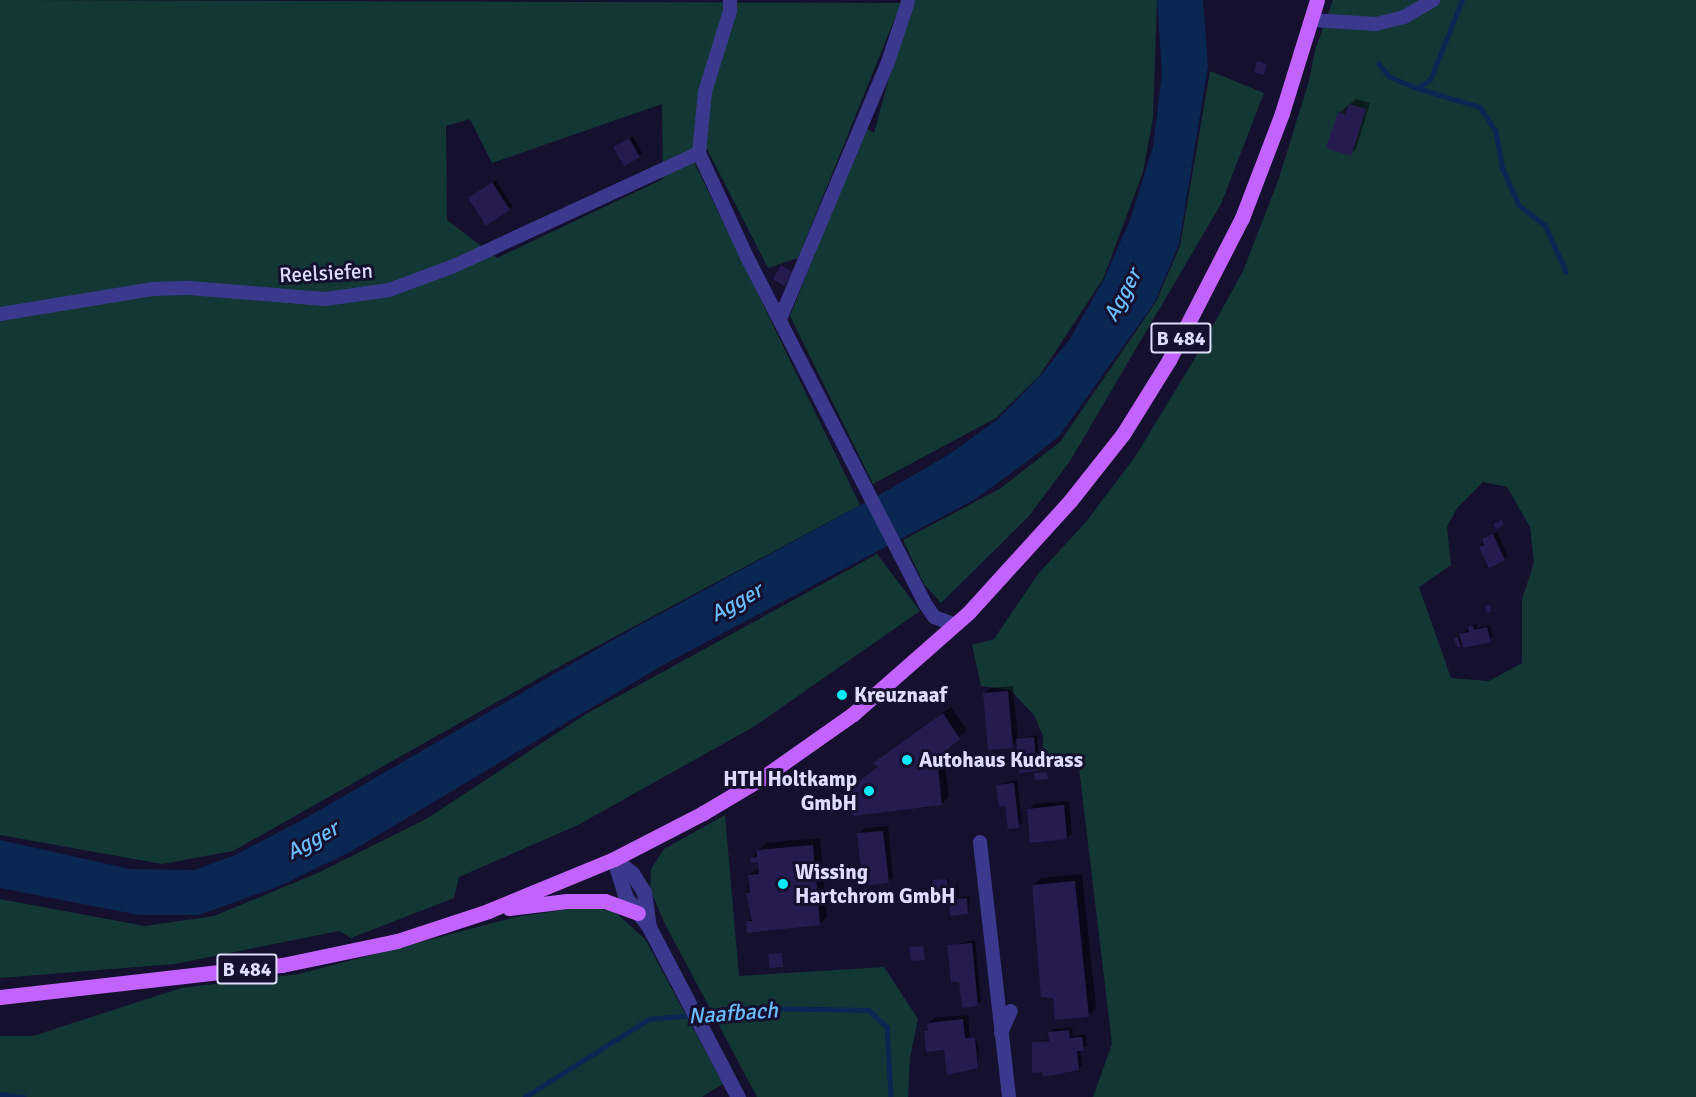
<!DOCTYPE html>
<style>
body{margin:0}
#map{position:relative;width:1696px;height:1097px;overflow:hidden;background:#14102d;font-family:Signika,sans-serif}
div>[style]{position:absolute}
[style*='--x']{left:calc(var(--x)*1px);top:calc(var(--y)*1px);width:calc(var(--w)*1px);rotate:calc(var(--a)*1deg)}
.green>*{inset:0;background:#133735}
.water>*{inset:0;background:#0a2652}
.shadow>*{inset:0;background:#0007}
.stream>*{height:4.5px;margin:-2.25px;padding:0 2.25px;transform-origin:2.25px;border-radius:2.25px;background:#0a2652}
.building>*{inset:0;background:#251b4f}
.minor>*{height:14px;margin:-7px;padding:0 7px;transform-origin:7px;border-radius:7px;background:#3b398e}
.tertiary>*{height:15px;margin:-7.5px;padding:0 7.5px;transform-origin:7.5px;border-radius:7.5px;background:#3b398e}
.primary>*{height:15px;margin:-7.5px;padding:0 7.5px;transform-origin:7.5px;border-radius:7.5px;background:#c263ff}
.dots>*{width:16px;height:16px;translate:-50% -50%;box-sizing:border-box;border:3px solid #14102d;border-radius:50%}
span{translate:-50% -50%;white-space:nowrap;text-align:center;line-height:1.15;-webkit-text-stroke:6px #14102d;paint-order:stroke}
.shield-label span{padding:2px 4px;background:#14102d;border:2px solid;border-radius:4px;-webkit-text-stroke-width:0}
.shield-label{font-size:20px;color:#dfdcff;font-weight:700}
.street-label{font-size:21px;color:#dfdcff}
.poi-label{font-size:21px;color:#dfdcff;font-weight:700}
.left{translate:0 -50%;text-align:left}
.right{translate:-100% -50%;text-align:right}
.water-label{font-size:22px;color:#6abdff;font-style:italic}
</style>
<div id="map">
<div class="green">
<i style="clip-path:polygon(evenodd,0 0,901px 3px,798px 258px,768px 268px,707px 149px,695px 164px,860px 505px,564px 664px,233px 851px,162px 864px,0 835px,0 0,662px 104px,663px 179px,497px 258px,447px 220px,446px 126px,470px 119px,492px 163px,662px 104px)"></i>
<i style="clip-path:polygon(910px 0,1157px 0,1153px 118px,1143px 172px,1103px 279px,1040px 375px,996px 418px,873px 484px,790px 316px,865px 128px,874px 133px)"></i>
<i style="clip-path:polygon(evenodd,1333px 0,1696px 0,1696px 1097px,1093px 1097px,1112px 1044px,1079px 768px,1043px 769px,1043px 736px,1034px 715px,1010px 690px,981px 686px,972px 645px,994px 639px,1038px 574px,1085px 523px,1135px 457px,1195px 358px,1243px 271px,1278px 181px,1309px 81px,1315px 50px,1333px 0,1483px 482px,1507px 487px,1530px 527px,1534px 563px,1522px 599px,1522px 663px,1489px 681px,1451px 678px,1419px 587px,1451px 565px,1447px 527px,1457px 508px,1483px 482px)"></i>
<i style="clip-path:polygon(1210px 71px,1264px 93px,1221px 204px,1070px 461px,1029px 516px,941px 603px,924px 584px,903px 540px,1001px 488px,1060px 442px,1156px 302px,1180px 246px)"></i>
<i style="clip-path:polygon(877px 554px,920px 611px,755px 726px,578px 825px,459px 877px,454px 898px,351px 938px,339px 931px,175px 964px,0 978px,0 899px,145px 926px,214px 916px,320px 872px,426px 819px,586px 714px)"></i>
<i style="clip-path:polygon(725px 815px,739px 976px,884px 967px,918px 1019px,910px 1058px,908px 1097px,757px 1097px,665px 924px,650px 889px,651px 869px,664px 849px)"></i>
<i style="clip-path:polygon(589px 906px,614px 911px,645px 939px,723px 1084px,702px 1097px,0 1097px,0 1036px,33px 1036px,181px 988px,299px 974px,516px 917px)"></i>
</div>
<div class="water">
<i style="clip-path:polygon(1157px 0,1203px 0,1208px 66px,1179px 244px,1155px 302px,1060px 435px,1033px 457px,974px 500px,663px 665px,350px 852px,280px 886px,199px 915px,139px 915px,0 888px,0 840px,130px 869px,195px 870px,235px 855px,306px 818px,618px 637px,888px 490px,948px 455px,998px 419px,1042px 374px,1070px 339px,1104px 279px,1130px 220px,1153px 147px,1162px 73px)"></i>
</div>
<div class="shadow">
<i style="clip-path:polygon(1356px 99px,1370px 103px,1356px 149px,1350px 154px,1339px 113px)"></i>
<i style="clip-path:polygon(633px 136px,642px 153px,639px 156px,619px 144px)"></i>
<i style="clip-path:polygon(496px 180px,512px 206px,509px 209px,473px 195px)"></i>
<i style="clip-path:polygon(1497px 532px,1508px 556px,1504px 559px,1481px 547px,1484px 539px)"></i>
<i style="clip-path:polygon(1476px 623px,1477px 628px,1490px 625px,1493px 637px,1460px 645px,1456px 638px)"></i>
<i style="clip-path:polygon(1013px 686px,1018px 739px,1037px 735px,1040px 767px,1036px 770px,1017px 741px,1012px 746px,984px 694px,990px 688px)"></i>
<i style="clip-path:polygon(951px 707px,967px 730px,943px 751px,949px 796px,942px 804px,875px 763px)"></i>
<i style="clip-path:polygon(1017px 780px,1022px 823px,1018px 826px,998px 785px)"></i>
<i style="clip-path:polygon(1069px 801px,1072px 833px,1067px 838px,1029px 810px,1034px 804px)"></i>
<i style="clip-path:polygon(888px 826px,893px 877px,888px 882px,859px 834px,864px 828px)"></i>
<i style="clip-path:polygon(820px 838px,827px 917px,820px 924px,748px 922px,753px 917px,747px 893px,749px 875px,760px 868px,759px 861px,752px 859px,758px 851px,766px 843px)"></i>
<i style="clip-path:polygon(1082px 874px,1096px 1008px,1088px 1015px,1054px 996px,1033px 886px,1041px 878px)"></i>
<i style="clip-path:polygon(948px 878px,949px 886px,958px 885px,959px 897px,970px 896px,968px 913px,934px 881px)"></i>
<i style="clip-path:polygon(975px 940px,981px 1001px,977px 1004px,960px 980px,949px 946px)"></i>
<i style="clip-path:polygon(968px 1015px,970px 1037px,976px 1037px,979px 1050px,977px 1067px,946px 1048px,928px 1024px,934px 1018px)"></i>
<i style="clip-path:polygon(1072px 1027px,1073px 1036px,1085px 1034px,1087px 1046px,1080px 1049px,1082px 1065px,1078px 1069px,1034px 1043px,1051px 1038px,1053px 1029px)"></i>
</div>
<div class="stream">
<i style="--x:1379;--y:64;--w:17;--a:50"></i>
<i style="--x:1390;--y:77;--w:29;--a:22"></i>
<i style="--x:1417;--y:88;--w:15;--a:-32"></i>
<i style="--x:1430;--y:80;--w:86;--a:-68.2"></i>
<i style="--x:1417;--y:88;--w:66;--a:16.8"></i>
<i style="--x:1480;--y:107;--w:29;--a:56"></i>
<i style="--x:1496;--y:131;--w:39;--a:80"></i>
<i style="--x:1503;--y:169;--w:39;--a:66"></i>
<i style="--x:1519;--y:205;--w:33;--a:38"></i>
<i style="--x:1545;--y:225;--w:51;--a:65.5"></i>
<i style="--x:699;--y:1014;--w:58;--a:-5.9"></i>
<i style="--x:757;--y:1008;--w:112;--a:1"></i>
<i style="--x:869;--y:1010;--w:25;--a:43"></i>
<i style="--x:887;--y:1027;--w:70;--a:86.7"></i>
<i style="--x:0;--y:1094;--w:24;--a:7"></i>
<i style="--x:525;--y:1097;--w:146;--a:-32.2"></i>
<i style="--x:649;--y:1019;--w:42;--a:-5.4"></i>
</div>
<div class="building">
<i style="clip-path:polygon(1257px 61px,1267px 64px,1264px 75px,1254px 72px)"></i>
<i style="clip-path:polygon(1349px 104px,1366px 109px,1351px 156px,1326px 148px,1338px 112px,1345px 114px)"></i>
<i style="clip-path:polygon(629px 138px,640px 157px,624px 166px,613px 147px)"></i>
<i style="clip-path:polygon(492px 182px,510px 210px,486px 226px,468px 198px)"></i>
<i style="clip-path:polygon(781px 265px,793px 273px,784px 286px,773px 279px)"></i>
<i style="clip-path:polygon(1502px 520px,1504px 525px,1496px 529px,1493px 524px)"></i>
<i style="clip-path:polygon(1493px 534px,1505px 560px,1489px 568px,1479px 547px,1484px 545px,1482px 539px)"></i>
<i style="clip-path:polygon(1490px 605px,1491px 612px,1486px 613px,1485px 606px)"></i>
<i style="clip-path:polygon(1473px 626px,1474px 630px,1487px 627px,1491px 642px,1463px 648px,1459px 634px,1469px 632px,1468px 627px)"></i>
<i style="clip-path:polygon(1458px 637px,1461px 647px,1457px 647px,1454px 638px)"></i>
<i style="clip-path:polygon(1008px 691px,1013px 748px,988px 750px,983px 693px)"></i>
<i style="clip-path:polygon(943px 713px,960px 739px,937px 758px,942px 805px,854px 816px,839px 795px,878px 767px,873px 763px)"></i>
<i style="clip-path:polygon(1034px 737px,1037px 771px,1019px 773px,1016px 739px)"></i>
<i style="clip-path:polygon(1047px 772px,1048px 779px,1035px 780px,1034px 773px)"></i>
<i style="clip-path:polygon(1014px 783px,1019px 828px,1008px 829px,1005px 806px,999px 807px,996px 785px)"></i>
<i style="clip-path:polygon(1064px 805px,1067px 839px,1030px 843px,1027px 809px)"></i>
<i style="clip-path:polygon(883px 831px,889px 883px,863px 886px,857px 833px)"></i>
<i style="clip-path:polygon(813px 845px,820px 925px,747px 933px,746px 921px,752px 921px,746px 893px,750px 893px,748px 875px,759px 874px,758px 862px,751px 863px,750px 858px,757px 857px,757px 850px)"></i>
<i style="clip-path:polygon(947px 879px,948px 888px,955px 887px,956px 899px,967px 898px,968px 914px,950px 916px,949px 901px,935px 902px,933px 880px)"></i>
<i style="clip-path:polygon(1075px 881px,1089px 1017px,1055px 1020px,1053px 998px,1041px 997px,1032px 885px)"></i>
<i style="clip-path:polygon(972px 943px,978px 1006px,962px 1008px,959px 982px,951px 982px,947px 945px)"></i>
<i style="clip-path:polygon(923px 946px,925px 960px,911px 961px,909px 947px)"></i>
<i style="clip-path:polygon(782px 953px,783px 967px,770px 968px,768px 954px)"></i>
<i style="clip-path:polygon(963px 1019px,965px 1038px,975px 1037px,978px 1068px,947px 1075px,944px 1050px,926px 1052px,924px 1031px,928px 1031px,927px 1023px)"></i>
<i style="clip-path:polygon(1069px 1030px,1070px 1038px,1082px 1037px,1084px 1051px,1077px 1051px,1079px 1070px,1043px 1077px,1043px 1072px,1032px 1073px,1032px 1042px,1049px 1041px,1048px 1032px)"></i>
</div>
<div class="minor">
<i style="--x:730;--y:0;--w:11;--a:90"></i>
<i style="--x:730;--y:11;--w:85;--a:107.2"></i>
<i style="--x:705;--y:92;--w:61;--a:95.6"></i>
<i style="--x:699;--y:153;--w:115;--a:65.2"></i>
<i style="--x:747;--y:257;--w:388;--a:62.8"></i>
<i style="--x:924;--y:602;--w:18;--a:56"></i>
<i style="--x:934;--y:617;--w:23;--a:20"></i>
<i style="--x:1312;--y:20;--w:64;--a:3.6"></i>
<i style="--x:1376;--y:24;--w:29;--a:-14"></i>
<i style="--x:1404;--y:17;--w:34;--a:-30"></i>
<i style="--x:0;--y:314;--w:154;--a:-9.3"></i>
<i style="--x:152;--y:289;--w:37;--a:-2"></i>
<i style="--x:189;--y:288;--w:136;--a:4.6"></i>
<i style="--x:325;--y:299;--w:65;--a:-8"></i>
<i style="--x:389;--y:290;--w:69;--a:-20.3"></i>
<i style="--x:454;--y:266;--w:270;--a:-24.8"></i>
<i style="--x:780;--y:319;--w:279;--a:-67.2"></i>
<i style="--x:888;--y:62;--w:63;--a:-71.6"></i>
<i style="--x:980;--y:842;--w:257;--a:83.5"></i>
<i style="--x:1001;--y:1033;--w:24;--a:-66"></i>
</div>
<div class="tertiary">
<i style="--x:614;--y:859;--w:39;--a:73"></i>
<i style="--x:625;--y:896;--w:39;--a:52"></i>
<i style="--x:649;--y:927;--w:192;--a:62.4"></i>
<i style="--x:614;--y:859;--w:23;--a:38"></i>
<i style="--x:632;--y:873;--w:22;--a:58"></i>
<i style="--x:644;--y:892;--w:35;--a:82"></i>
</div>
<div class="primary">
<i style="--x:509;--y:908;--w:58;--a:-6.9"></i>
<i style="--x:567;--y:901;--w:38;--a:0"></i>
<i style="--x:605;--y:901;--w:35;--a:20"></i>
<i style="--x:0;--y:997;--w:284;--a:-6.5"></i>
<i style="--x:282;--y:965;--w:117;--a:-11.8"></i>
<i style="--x:397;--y:941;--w:96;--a:-18.2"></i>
<i style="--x:488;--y:911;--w:136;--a:-22.4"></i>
<i style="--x:614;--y:859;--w:100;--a:-27.3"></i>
<i style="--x:703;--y:813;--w:69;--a:-30.7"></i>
<i style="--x:762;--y:778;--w:111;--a:-35.1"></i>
<i style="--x:853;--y:714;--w:154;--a:-41.3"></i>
<i style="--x:969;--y:612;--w:150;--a:-47.7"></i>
<i style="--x:1070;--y:501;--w:85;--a:-51.7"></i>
<i style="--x:1123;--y:434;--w:87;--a:-58.1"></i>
<i style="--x:1169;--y:360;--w:160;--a:-62.8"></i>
<i style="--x:1242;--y:218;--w:112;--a:-69.1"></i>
<i style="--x:1282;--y:113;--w:118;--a:-72.8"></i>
</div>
<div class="dots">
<i style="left:842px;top:695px;background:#08ebff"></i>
<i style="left:907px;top:760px;background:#08ebff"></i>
<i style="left:869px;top:791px;background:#08ebff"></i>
<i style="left:783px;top:884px;background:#08ebff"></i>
</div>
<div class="shield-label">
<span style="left:1181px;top:338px">B 484</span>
<span style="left:247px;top:969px">B 484</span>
</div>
<div class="street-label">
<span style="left:326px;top:273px;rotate:-3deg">Reelsiefen</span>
</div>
<div class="poi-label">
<span class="left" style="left:854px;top:695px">Kreuznaaf</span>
<span class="left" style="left:919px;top:760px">Autohaus Kudrass</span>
<span class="right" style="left:857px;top:791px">HTH Holtkamp<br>GmbH</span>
<span class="left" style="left:795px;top:884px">Wissing<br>Hartchrom GmbH</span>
</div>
<div class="water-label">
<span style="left:1122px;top:295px;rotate:-62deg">Agger</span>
<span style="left:736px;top:602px;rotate:-29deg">Agger</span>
<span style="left:312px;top:840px;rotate:-29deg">Agger</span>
<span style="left:733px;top:1013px;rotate:-4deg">Naafbach</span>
</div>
</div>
